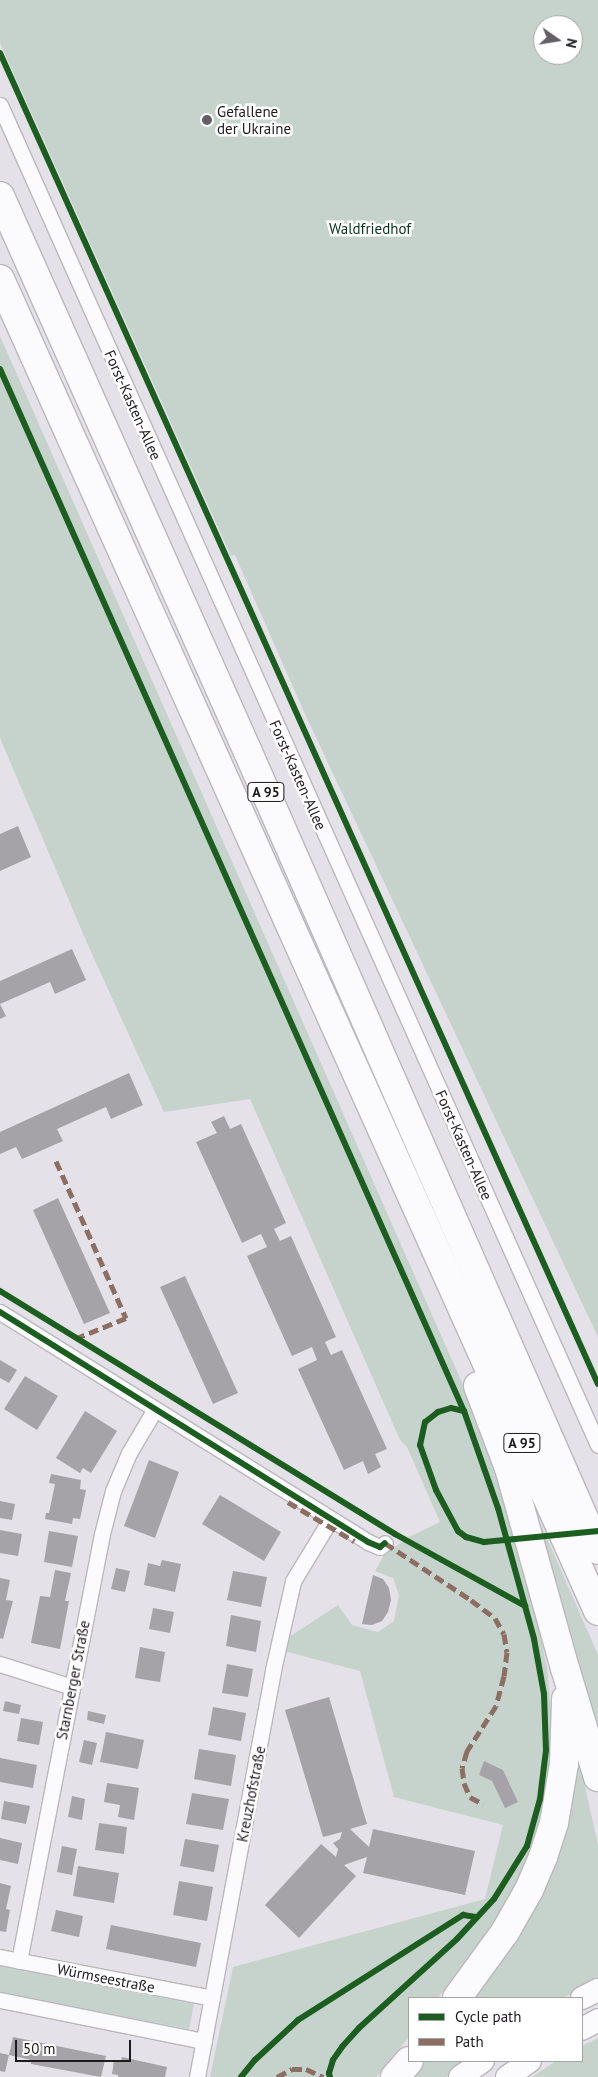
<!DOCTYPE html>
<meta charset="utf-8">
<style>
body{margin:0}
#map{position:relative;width:598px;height:2077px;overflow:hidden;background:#e5e1e8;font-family:"PT Sans",sans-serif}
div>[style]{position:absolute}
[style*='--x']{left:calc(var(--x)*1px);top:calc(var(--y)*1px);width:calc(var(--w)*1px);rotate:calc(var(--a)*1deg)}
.green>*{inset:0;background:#c6d3cc}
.building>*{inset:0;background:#a6a3a8}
.roads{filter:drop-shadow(1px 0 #bab7bc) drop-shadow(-1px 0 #bab7bc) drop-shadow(0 1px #bab7bc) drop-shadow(0 -1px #bab7bc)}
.street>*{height:15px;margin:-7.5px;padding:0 7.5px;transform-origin:7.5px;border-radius:7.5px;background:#fbfafc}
.secondary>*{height:22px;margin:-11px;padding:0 11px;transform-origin:11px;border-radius:11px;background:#fbfafc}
.highway>*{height:28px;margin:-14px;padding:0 14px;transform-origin:14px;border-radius:14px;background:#fbfafc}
.quiet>*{height:5px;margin-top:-2.5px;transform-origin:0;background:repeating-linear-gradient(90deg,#8d6e63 0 10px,transparent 0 15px)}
.cycleway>*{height:6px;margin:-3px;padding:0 3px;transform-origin:3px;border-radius:3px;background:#1b5e20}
.dots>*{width:14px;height:14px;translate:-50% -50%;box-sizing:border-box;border:2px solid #fff;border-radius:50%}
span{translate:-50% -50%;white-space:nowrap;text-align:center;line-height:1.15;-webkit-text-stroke:5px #fff;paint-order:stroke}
.shield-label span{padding:1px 4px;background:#fff;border:1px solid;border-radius:4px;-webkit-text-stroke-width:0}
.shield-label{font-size:14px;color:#1d1a1e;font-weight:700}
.poi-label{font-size:15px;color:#1d1a1e}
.left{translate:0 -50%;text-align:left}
.park-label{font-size:15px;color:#08341b}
.street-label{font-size:15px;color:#1d1a1e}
.legend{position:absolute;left:408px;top:1997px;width:175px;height:65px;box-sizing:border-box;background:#fff;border:1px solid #a5a3a5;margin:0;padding:6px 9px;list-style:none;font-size:15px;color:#1d1a1e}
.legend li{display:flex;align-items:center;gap:10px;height:25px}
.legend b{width:25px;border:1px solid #a5a3a5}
.north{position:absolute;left:533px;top:15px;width:50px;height:50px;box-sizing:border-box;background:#fff;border:1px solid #a5a3a5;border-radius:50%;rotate:103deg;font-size:14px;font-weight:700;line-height:20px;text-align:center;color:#1d1a1e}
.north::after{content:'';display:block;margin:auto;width:18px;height:22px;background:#636065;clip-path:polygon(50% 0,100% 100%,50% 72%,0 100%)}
.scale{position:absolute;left:15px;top:2040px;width:116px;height:22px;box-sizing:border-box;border:2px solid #1d1a1e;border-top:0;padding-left:6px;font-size:15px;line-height:18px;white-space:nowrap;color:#1d1a1e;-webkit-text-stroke:4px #fff;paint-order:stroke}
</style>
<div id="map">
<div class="green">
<i style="clip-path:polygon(evenodd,0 0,598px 0,598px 1337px,305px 714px,235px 555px,231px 556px,0 43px,0 0,543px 25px,573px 25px,573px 55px,543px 55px,543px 25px)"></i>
<i style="clip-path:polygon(0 336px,467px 1394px,482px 1430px,533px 1599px,547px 1668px,553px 1734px,549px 1782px,542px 1824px,516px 1893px,438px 1998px,409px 1998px,409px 2037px,376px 2077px,210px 2077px,233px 1967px,485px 1899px,503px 1825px,394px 1797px,360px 1671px,284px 1651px,286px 1639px,338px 1605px,352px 1625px,378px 1632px,394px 1621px,399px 1595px,393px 1578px,375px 1571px,384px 1555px,409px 1537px,440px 1522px,407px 1447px,400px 1440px,250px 1099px,164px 1112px,87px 943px,0 738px)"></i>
<i style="clip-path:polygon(542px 1527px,598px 1655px,598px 1751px,537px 1528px)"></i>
<i style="clip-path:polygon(579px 1759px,598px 1845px,598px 1981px,563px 1998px,469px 1998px,572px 1765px)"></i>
<i style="clip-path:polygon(0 1966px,194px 2004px,189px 2029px,0 1993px)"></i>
<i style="clip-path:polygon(598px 2038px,598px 2077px,532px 2077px,556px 2061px,582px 2061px,582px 2046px)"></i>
<i style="clip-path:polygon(419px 2061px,468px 2061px,446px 2077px,405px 2077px)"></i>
</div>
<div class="building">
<i style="clip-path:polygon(18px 826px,31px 857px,0 871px,0 834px)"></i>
<i style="clip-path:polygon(72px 949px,86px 980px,55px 994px,50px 982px,0 1004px,6px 1016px,0 1019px,0 981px)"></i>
<i style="clip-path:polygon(129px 1073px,143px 1105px,111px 1119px,106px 1107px,97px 1111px,57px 1129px,63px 1141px,22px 1159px,16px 1147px,0 1154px,0 1132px)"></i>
<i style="clip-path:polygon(224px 1116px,230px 1129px,241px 1124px,286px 1223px,274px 1229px,280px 1241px,291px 1236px,336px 1337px,325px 1342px,331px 1355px,342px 1350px,387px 1449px,375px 1454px,381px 1467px,368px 1474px,363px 1461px,344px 1470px,298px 1369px,317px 1360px,312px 1347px,292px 1356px,247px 1256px,267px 1247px,261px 1234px,242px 1243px,196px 1142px,217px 1133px,211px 1122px)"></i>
<i style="clip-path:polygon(58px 1198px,110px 1313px,84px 1324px,33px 1210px)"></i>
<i style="clip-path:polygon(185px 1276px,238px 1393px,213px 1404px,160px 1287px)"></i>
<i style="clip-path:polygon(0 1360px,17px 1370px,9px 1383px,0 1378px)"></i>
<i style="clip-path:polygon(25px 1376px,58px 1396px,37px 1430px,4px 1409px)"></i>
<i style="clip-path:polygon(85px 1411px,117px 1431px,91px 1473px,83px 1468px,80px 1473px,56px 1458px)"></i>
<i style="clip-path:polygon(149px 1460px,179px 1472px,155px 1538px,124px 1526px)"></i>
<i style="clip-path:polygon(51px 1474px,81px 1480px,80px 1489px,86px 1490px,80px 1519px,73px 1518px,72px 1524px,45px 1519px,46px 1513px,49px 1513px,55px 1484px,49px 1483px)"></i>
<i style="clip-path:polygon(220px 1495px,281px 1532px,264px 1561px,202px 1524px)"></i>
<i style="clip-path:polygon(0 1501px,15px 1504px,12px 1520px,0 1518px)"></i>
<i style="clip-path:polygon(0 1530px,22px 1534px,18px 1556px,0 1553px)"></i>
<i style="clip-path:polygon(49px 1531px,78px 1536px,72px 1567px,44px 1562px)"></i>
<i style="clip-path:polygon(162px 1560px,181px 1564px,175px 1592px,144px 1585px,148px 1563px,160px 1566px)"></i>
<i style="clip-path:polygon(116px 1568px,130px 1571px,125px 1592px,111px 1589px)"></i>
<i style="clip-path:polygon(55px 1570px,71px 1573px,65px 1601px,69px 1601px,60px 1649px,31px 1643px,40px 1596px,50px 1597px)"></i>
<i style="clip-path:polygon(233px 1571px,267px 1577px,261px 1607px,227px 1600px)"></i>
<i style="clip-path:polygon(373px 1575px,383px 1579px,389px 1588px,391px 1600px,388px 1612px,382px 1621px,372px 1625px,362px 1624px)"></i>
<i style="clip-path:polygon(0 1578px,10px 1580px,6px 1600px,13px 1601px,3px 1639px,0 1638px)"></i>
<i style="clip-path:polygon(153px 1608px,174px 1612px,170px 1633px,149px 1629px)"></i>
<i style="clip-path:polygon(231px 1615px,261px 1621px,256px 1652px,226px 1646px)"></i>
<i style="clip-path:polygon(140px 1647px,165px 1652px,160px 1682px,135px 1678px)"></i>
<i style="clip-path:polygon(227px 1664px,253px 1669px,248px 1697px,222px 1693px)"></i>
<i style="clip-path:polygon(329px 1697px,367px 1824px,350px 1829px,369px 1847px,373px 1829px,475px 1851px,465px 1895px,363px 1873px,367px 1857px,344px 1865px,356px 1876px,299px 1938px,265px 1905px,321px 1844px,336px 1857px,338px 1849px,333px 1843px,340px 1839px,342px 1832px,323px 1837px,285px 1710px)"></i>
<i style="clip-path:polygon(5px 1701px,21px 1705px,19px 1714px,3px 1711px)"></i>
<i style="clip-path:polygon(213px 1707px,246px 1713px,241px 1741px,208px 1735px)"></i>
<i style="clip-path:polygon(88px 1711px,106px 1715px,104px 1724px,87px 1720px)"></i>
<i style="clip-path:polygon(21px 1718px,43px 1722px,39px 1745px,17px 1741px)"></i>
<i style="clip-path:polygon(106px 1732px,144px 1740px,138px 1769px,100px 1762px)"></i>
<i style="clip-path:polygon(84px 1740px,97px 1743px,92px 1765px,79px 1762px)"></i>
<i style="clip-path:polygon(199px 1749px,236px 1755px,231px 1786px,194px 1779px)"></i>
<i style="clip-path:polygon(0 1758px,37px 1765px,33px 1788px,0 1782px)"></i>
<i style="clip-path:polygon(484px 1761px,503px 1770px,518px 1802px,505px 1808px,492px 1781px,479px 1775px)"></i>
<i style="clip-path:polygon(107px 1783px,139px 1788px,134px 1820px,118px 1817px,120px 1805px,104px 1802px)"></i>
<i style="clip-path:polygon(192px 1793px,229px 1799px,223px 1830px,186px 1824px)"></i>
<i style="clip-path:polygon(72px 1796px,85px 1799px,82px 1820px,68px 1817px)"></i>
<i style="clip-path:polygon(4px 1801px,30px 1806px,26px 1824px,1px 1819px)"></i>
<i style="clip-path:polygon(99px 1823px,127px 1827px,124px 1854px,95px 1850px)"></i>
<i style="clip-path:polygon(0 1838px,22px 1843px,18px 1864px,0 1860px)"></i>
<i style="clip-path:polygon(185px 1839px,219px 1845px,214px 1872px,180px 1866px)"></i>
<i style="clip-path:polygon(62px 1846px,77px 1849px,72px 1875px,57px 1872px)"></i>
<i style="clip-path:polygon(78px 1866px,119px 1873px,114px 1903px,73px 1896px)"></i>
<i style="clip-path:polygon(179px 1881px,213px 1887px,207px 1921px,173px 1915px)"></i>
<i style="clip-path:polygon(0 1883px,11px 1886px,6px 1909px,10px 1910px,6px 1932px,0 1931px)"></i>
<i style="clip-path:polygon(56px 1910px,83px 1916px,79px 1937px,51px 1931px)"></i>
<i style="clip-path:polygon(111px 1925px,201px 1943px,196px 1967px,106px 1949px)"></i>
<i style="clip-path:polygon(13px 2037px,106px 2056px,101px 2077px,31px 2064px,31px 2060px,9px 2055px)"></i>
<i style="clip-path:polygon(0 2053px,9px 2055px,5px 2072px,0 2071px)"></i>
<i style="clip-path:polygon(122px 2057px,167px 2067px,165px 2077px,118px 2077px,118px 2075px,112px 2074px,114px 2060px,121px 2062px)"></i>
</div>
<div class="roads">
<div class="street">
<i style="--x:0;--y:105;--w:1467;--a:65.95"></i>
<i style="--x:0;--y:1312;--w:434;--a:32"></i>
<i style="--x:368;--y:1542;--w:13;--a:23"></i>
<i style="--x:380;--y:1547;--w:6;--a:-39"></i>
<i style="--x:0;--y:1664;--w:76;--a:17.7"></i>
<i style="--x:0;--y:1957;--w:216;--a:10.9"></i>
<i style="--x:19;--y:1961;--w:435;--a:-79"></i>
<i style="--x:102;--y:1534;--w:44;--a:-75.7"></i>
<i style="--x:113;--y:1491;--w:41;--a:-67.2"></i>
<i style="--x:129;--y:1453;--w:51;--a:-59.4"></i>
<i style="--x:0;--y:2000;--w:208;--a:11.4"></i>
<i style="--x:197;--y:2077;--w:414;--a:-79.4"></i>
<i style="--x:273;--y:1670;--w:91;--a:-77.3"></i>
<i style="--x:293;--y:1581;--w:71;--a:-58.8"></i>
</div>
<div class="secondary">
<i style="--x:582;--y:1998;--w:18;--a:-27"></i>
<i style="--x:582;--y:2029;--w:18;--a:-29"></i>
<i style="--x:460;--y:2077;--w:28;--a:-35"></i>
<i style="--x:507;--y:2077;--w:28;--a:-35"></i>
</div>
<div class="highway">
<i style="--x:0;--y:196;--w:609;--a:65.96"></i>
<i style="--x:248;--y:752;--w:871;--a:66.32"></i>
<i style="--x:0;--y:279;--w:1460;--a:65.82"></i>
<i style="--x:478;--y:1386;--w:88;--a:69.3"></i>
<i style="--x:509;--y:1468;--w:208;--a:74.4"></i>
<i style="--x:565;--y:1668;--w:114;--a:73.2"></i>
<i style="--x:457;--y:1998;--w:82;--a:-54"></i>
<i style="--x:505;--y:1932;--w:48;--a:-60.3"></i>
<i style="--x:529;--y:1890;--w:36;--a:-67"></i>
<i style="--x:543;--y:1857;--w:36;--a:-72"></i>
<i style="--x:554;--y:1823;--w:60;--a:-80.4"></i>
<i style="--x:564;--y:1764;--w:65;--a:-88.2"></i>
<i style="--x:395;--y:2077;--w:21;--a:-49"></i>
</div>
</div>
<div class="quiet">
<i style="--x:56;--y:1161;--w:172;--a:66"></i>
<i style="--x:126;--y:1318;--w:53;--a:157.8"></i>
<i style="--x:288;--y:1502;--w:77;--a:30.6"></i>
<i style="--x:385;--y:1543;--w:103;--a:33.5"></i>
<i style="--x:471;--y:1600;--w:30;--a:37"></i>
<i style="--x:495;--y:1618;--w:18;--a:61"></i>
<i style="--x:504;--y:1634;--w:18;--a:81"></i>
<i style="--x:507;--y:1652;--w:24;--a:97"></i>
<i style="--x:504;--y:1676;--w:31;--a:105"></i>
<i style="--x:496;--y:1706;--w:54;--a:122.8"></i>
<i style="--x:467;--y:1751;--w:18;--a:106"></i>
<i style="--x:462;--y:1768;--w:15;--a:82"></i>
<i style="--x:464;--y:1783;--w:15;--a:67"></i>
<i style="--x:470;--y:1797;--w:15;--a:28"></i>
<i style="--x:277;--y:2077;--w:17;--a:-28"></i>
<i style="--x:292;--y:2069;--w:14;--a:0"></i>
<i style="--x:306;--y:2069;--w:19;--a:25"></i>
</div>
<div class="cycleway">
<i style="--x:0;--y:53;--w:1459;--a:65.81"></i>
<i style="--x:0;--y:369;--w:1141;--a:66"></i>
<i style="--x:464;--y:1411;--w:103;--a:70.7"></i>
<i style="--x:498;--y:1508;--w:136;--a:74.6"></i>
<i style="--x:534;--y:1639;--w:56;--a:79.7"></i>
<i style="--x:544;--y:1694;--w:56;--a:88"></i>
<i style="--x:546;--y:1750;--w:49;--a:97"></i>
<i style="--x:540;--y:1799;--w:49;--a:105.5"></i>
<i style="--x:527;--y:1846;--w:62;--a:121.9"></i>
<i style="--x:494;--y:1899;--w:54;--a:132.8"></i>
<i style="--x:457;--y:1939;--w:132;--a:137.8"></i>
<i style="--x:359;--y:2028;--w:25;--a:132"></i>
<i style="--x:342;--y:2047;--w:16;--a:125"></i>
<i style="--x:333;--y:2060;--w:14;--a:107"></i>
<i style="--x:329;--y:2073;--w:4;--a:76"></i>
<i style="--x:0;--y:1291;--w:464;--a:31.6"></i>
<i style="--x:395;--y:1534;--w:149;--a:29"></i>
<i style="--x:0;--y:1312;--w:434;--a:32"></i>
<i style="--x:368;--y:1542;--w:13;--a:23"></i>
<i style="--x:380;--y:1547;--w:6;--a:-39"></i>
<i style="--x:464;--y:1411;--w:13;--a:-167"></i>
<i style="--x:451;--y:1408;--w:14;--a:163"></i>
<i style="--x:438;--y:1412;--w:16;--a:142"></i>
<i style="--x:425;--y:1422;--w:24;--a:102"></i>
<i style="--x:420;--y:1445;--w:48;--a:70.4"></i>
<i style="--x:436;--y:1490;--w:47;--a:61.8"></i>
<i style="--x:458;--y:1531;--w:10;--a:37"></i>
<i style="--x:466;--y:1537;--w:19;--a:16"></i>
<i style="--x:484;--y:1542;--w:115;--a:-5.5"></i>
<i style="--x:241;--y:2077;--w:22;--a:-51"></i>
<i style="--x:255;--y:2060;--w:59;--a:-42.9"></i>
<i style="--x:298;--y:2020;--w:196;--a:-32.5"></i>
<i style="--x:463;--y:1915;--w:13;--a:9"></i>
</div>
<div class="dots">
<i style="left:207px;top:120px;background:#636065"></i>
</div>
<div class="shield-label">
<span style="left:266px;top:792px">A 95</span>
<span style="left:522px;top:1443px">A 95</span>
</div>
<div class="poi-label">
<span class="left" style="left:217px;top:120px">Gefallene<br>der Ukraine</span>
</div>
<div class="park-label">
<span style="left:370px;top:229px">Waldfriedhof</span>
</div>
<div class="street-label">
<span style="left:133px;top:405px;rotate:66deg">Forst-Kasten-Allee</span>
<span style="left:298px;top:775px;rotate:66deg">Forst-Kasten-Allee</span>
<span style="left:464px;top:1145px;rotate:66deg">Forst-Kasten-Allee</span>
<span style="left:73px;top:1680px;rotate:-79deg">Starnberger Straße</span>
<span style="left:251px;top:1794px;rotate:-79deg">Kreuzhofstraße</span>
<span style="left:106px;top:1978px;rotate:11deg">Würmseestraße</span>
</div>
<ul class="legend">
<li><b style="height:6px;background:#1b5e20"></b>Cycle path</li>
<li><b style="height:6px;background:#8d6e63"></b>Path</li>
</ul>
<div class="north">N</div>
<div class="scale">50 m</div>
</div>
